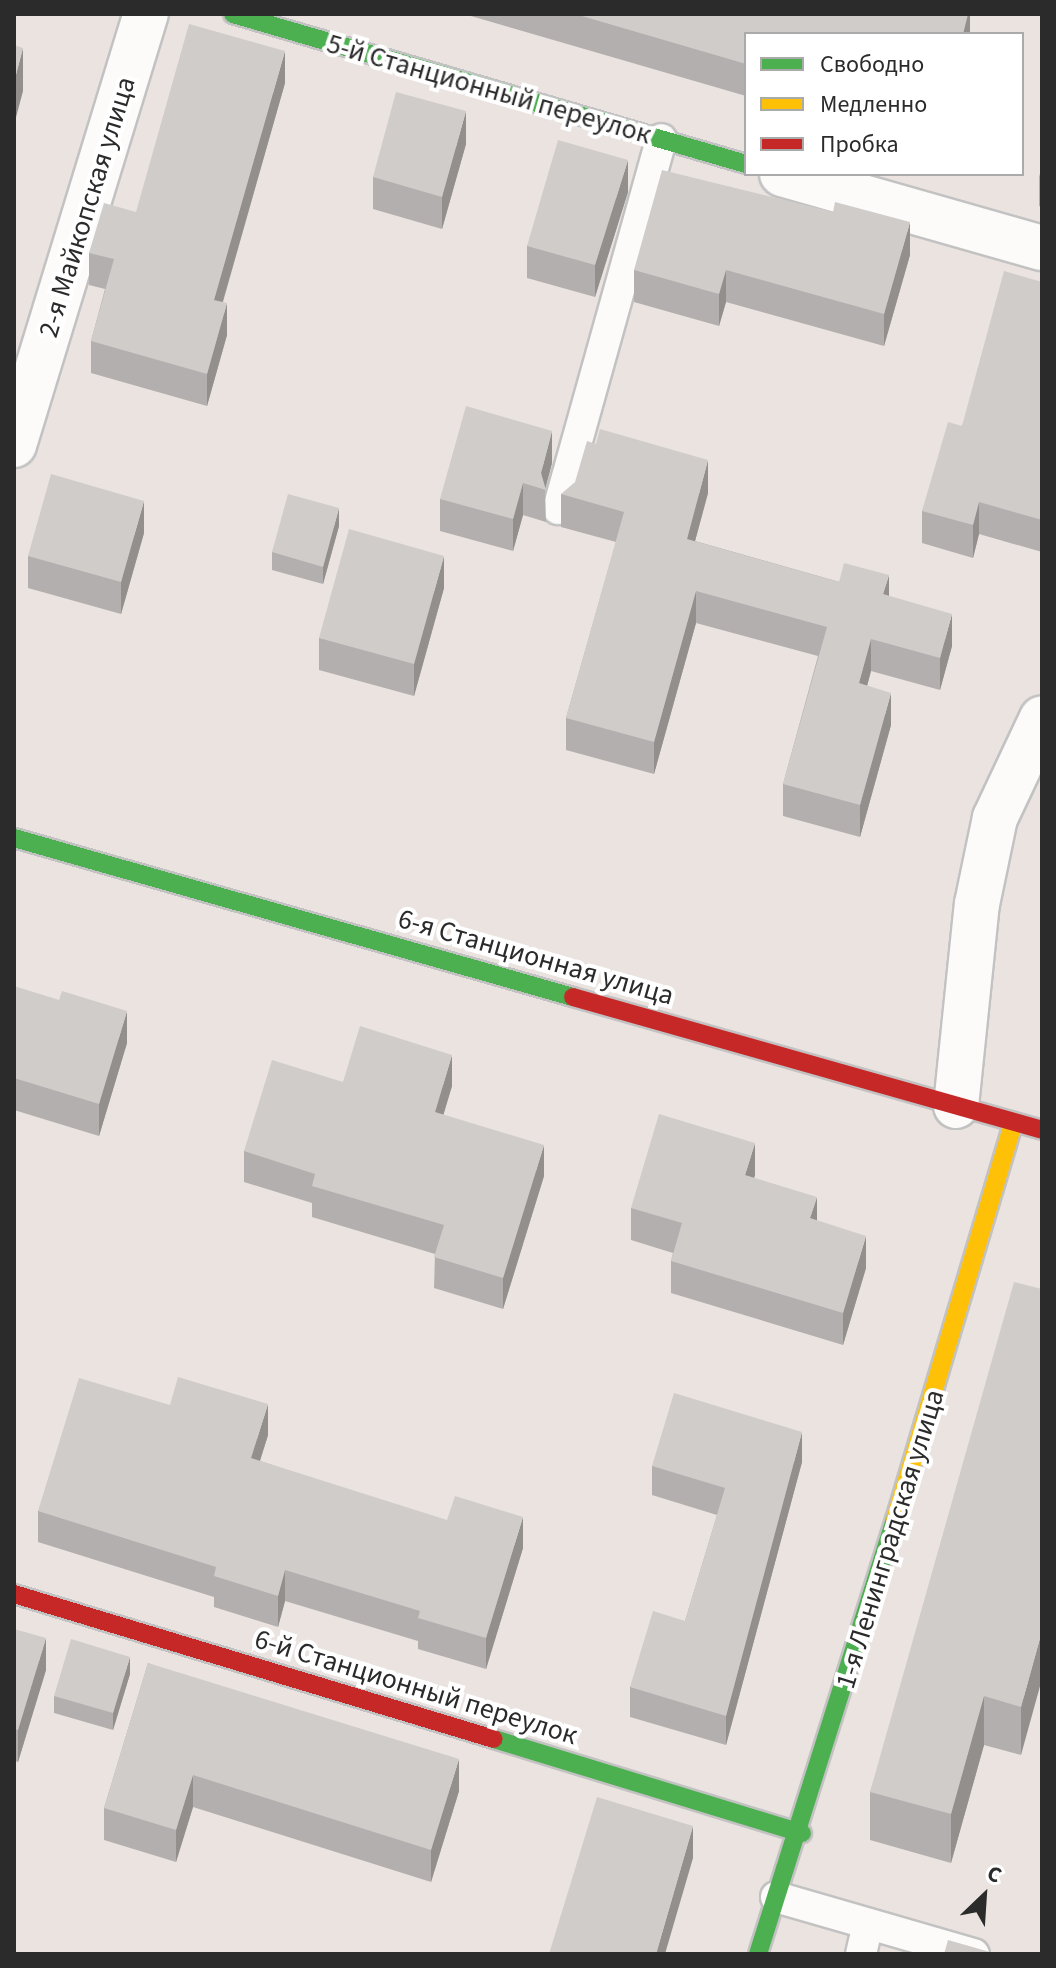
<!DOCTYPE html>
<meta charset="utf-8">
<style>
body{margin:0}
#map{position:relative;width:1056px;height:1968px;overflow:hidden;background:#eae3e0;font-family:"Source Sans 3",sans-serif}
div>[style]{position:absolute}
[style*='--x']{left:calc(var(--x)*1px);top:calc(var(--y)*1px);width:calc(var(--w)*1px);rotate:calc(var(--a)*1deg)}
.roads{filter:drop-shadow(2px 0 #c3c2c2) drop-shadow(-2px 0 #c3c2c2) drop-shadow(0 2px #c3c2c2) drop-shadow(0 -2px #c3c2c2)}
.lane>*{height:30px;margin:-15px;padding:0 15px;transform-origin:15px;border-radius:15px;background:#fcfbfa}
.street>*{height:44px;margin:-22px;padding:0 22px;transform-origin:22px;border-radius:22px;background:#fcfbfa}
.fast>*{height:18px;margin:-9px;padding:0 9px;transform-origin:9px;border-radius:9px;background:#4caf50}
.slow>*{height:18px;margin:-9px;padding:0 9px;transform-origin:9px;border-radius:9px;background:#ffc107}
.jam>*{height:18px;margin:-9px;padding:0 9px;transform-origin:9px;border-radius:9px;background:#c62828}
.wall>*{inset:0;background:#b3afae}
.shaded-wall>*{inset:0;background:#928f8d}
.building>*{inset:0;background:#d0ccca}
span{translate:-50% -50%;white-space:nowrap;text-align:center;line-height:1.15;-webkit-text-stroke:8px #fff;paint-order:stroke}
.street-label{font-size:28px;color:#2b2b2b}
.frame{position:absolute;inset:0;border:16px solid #2b2b2b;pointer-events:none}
.legend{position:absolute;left:744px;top:32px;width:280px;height:144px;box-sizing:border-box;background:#fff;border:2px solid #aaa;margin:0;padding:10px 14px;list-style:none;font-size:24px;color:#2b2b2b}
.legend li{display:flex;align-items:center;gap:16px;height:40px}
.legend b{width:40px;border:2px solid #aaa}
.north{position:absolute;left:944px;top:1856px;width:80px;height:80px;-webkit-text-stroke:6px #fff;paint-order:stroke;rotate:25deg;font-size:22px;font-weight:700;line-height:32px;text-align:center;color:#2b2b2b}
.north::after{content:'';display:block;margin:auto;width:28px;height:36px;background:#2b2b2b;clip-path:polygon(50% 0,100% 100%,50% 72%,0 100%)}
</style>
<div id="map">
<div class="roads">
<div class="lane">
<i style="--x:558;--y:509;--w:384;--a:-74.4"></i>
<i style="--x:776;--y:1897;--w:206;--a:16.1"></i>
<i style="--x:861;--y:1954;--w:31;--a:-77"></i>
</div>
<div class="street">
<i style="--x:782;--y:174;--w:270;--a:15.9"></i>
<i style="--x:14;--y:445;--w:451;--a:-73"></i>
<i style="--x:956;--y:1106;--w:203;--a:-84.1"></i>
<i style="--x:977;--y:904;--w:88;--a:-78.2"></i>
<i style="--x:995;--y:818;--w:110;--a:-64.8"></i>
</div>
<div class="fast">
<i style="--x:233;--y:14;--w:534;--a:16.3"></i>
<i style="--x:14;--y:838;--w:581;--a:15.88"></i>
<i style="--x:494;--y:1739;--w:322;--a:17"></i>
<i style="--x:758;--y:1954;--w:455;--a:-72.5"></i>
</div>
<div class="slow">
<i style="--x:895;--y:1520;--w:415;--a:-73.4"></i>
</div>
<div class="jam">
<i style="--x:573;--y:997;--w:487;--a:15.8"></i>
<i style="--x:14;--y:1594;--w:501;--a:16.81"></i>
</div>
</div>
<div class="wall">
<i style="clip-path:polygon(464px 14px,970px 14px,970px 34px,746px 34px,746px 96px)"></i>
<i style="clip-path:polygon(285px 83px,223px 302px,227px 335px,207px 406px,91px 373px,91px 341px,105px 289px,89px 285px,89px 253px)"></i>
<i style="clip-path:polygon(466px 144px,442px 229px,373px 209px,373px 177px)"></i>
<i style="clip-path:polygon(1042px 166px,1042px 207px,1039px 206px,1039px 177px)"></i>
<i style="clip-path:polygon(628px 192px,595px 297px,527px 278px,527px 246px)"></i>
<i style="clip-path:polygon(833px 212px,910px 255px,884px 346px,726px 302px,719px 326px,634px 302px,634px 270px)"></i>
<i style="clip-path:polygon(1042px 282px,1042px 552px,979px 534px,973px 558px,922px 543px,922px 511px,962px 426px)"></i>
<i style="clip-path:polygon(552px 463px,545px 488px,546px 522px,523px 515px,513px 551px,440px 531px,440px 499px)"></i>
<i style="clip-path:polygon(708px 493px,695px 541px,889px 596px,952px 646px,940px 690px,871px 671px,867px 686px,891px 725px,860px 837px,783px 816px,783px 784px,818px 656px,696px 623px,654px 774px,566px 750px,566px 718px,616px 542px,561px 527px,561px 494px)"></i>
<i style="clip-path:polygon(339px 526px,323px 584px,272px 570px,272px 552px)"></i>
<i style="clip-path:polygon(144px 533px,121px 614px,28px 588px,28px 556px)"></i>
<i style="clip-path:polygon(444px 588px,414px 696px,319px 670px,319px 638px)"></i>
<i style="clip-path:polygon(14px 986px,127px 1043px,99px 1136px,14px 1110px)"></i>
<i style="clip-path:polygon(343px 1082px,452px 1086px,443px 1115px,544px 1176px,503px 1309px,434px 1288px,435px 1254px,312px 1217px,312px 1203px,244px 1182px,244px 1151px)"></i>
<i style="clip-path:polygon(755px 1175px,754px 1178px,817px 1221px,866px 1268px,843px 1345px,671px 1293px,671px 1261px,673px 1253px,631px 1240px,631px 1208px)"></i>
<i style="clip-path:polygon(1042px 1289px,1021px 1755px,984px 1745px,951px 1863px,870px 1840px,870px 1792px)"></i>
<i style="clip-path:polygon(268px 1435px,260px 1461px,523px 1548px,486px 1669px,418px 1649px,418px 1641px,285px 1601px,278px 1627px,214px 1607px,214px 1597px,38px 1542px,38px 1511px)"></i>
<i style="clip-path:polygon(802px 1462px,726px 1745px,630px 1717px,630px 1687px,685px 1621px,717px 1515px,652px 1495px,652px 1466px)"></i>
<i style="clip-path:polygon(14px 1629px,46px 1670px,18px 1762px,14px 1761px)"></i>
<i style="clip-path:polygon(148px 1663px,459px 1791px,431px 1882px,193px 1807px,176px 1862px,104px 1840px,104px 1808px)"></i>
<i style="clip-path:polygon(130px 1674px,113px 1730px,54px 1713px,54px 1696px)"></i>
</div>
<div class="shaded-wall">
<i style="clip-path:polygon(968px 14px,970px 14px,970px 34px,963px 34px)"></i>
<i style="clip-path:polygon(23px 48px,23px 91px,14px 125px,14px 82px)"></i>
<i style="clip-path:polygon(285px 51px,285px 83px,214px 332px,214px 300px)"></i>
<i style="clip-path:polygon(466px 111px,466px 144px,442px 229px,442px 197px)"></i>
<i style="clip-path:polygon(628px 160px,628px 192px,595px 297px,595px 265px)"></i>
<i style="clip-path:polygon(910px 222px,910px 255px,884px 346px,884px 314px)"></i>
<i style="clip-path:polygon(726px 270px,726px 302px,719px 326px,719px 294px)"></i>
<i style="clip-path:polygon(227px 303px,227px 335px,207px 406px,207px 374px)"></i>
<i style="clip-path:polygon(552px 431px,552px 463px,545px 490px,541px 473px)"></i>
<i style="clip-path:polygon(708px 460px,708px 493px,687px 571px,687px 539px)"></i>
<i style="clip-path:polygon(523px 483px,523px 515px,513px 551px,513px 519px)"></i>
<i style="clip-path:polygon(144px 501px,144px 533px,121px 614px,121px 582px)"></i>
<i style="clip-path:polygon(979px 502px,979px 534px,973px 558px,973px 525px)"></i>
<i style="clip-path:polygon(339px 508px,339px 526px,323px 584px,323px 567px)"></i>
<i style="clip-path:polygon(444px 556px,444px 588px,414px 696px,414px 664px)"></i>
<i style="clip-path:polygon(889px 575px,889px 607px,883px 594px)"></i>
<i style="clip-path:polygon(696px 591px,696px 623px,654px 774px,654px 742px)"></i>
<i style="clip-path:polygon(952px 614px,952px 646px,940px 690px,940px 658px)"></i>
<i style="clip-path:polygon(871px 639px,871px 671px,859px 716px,859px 683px)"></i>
<i style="clip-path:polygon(891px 693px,891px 725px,860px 837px,860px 805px)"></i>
<i style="clip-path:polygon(127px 1011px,127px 1043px,99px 1136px,99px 1104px)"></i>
<i style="clip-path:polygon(452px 1055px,452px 1086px,435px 1143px,435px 1112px)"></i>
<i style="clip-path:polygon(755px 1143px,755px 1175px,745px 1207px,745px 1175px)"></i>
<i style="clip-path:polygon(544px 1145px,544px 1176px,503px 1309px,503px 1278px)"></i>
<i style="clip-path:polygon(817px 1197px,817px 1229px,810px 1218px)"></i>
<i style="clip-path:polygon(866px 1236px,866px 1268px,843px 1345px,843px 1313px)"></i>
<i style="clip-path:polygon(268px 1404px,268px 1435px,251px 1489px,251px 1458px)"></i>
<i style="clip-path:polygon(802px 1432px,802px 1462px,726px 1745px,726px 1716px)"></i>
<i style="clip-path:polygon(523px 1517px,523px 1548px,486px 1669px,486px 1638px)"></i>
<i style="clip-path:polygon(285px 1570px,285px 1601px,278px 1627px,278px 1596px)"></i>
<i style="clip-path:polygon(1042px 1631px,1042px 1679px,1021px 1755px,1021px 1707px)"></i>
<i style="clip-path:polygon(46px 1638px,46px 1670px,18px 1762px,18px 1730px)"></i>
<i style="clip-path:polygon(130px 1657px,130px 1674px,113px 1730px,113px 1713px)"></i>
<i style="clip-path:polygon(984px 1696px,984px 1745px,951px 1863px,951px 1814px)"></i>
<i style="clip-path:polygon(459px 1759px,459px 1791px,431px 1882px,431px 1850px)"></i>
<i style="clip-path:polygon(193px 1775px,193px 1807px,176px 1862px,176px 1830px)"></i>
<i style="clip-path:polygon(693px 1826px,693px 1858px,665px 1954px,656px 1954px)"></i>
</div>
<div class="building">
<i style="clip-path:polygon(575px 14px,968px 14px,963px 34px,746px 34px,746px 64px)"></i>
<i style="clip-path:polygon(189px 24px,285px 51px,214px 300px,227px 303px,207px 374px,91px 341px,114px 259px,89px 253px,104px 203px,136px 212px)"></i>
<i style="clip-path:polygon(14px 45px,23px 48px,14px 82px)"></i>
<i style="clip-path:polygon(396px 92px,466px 111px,442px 197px,373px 177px)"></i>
<i style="clip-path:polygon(558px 140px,628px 160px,595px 265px,527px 246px)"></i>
<i style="clip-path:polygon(662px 170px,833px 212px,835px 202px,910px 222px,884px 314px,726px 270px,719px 294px,634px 270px)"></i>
<i style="clip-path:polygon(1004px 271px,1042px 282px,1042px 520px,979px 502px,973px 525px,922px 511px,948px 422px,962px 426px)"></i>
<i style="clip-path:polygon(466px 406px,552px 431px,541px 473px,546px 490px,523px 483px,513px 519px,440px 499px)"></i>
<i style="clip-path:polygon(600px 429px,708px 460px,687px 539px,839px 582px,844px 563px,889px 575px,883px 594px,952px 614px,940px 658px,871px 639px,859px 683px,891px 693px,860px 805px,783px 784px,827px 627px,696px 591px,654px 742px,566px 718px,624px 512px,561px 494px,575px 482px,587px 441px,596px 444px)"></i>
<i style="clip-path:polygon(51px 474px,144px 501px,121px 582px,28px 556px)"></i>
<i style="clip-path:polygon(288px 494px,339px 508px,323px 567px,272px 552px)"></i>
<i style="clip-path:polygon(349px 529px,444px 556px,414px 664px,319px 638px)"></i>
<i style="clip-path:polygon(14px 986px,59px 1000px,62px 991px,127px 1011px,99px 1104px,14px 1078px)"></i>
<i style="clip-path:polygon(360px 1026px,452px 1055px,435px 1112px,544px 1145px,503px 1278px,434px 1257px,444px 1225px,312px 1186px,315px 1174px,244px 1151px,272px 1060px,343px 1082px)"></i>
<i style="clip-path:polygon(659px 1114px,755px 1143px,745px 1175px,817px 1197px,810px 1218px,866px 1236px,843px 1313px,671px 1261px,682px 1223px,631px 1208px)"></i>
<i style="clip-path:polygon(1014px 1282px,1042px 1289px,1042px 1631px,1021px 1707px,984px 1696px,951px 1814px,870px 1792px)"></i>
<i style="clip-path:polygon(178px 1377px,268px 1404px,251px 1458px,447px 1520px,455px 1496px,523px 1517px,486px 1638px,418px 1618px,420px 1611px,285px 1570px,278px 1596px,214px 1576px,216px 1567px,38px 1511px,79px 1378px,170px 1405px)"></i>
<i style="clip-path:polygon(674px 1393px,802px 1432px,726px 1716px,630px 1687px,653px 1611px,685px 1621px,725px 1488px,652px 1466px)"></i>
<i style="clip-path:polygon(14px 1629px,46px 1638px,18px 1730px,14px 1729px)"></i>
<i style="clip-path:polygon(71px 1639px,130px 1657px,113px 1713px,54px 1696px)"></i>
<i style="clip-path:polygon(148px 1663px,459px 1759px,431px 1850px,193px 1775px,176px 1830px,104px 1808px)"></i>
<i style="clip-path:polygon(597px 1797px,693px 1826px,656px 1954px,549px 1954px)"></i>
<i style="clip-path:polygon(948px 1940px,997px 1954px,944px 1954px)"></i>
</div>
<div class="street-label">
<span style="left:489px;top:89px;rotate:16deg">5-й Станционный переулок</span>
<span style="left:87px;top:207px;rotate:-73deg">2-я Майкопская улица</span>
<span style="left:536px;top:957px;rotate:16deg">6-я Станционная улица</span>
<span style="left:890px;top:1539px;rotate:-73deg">1-я Ленинградская улица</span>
<span style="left:416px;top:1687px;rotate:17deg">6-й Станционный переулок</span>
</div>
<div class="frame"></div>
<ul class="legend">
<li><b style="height:10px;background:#4caf50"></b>Свободно</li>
<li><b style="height:10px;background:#ffc107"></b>Медленно</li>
<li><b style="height:10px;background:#c62828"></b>Пробка</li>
</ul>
<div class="north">С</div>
</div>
